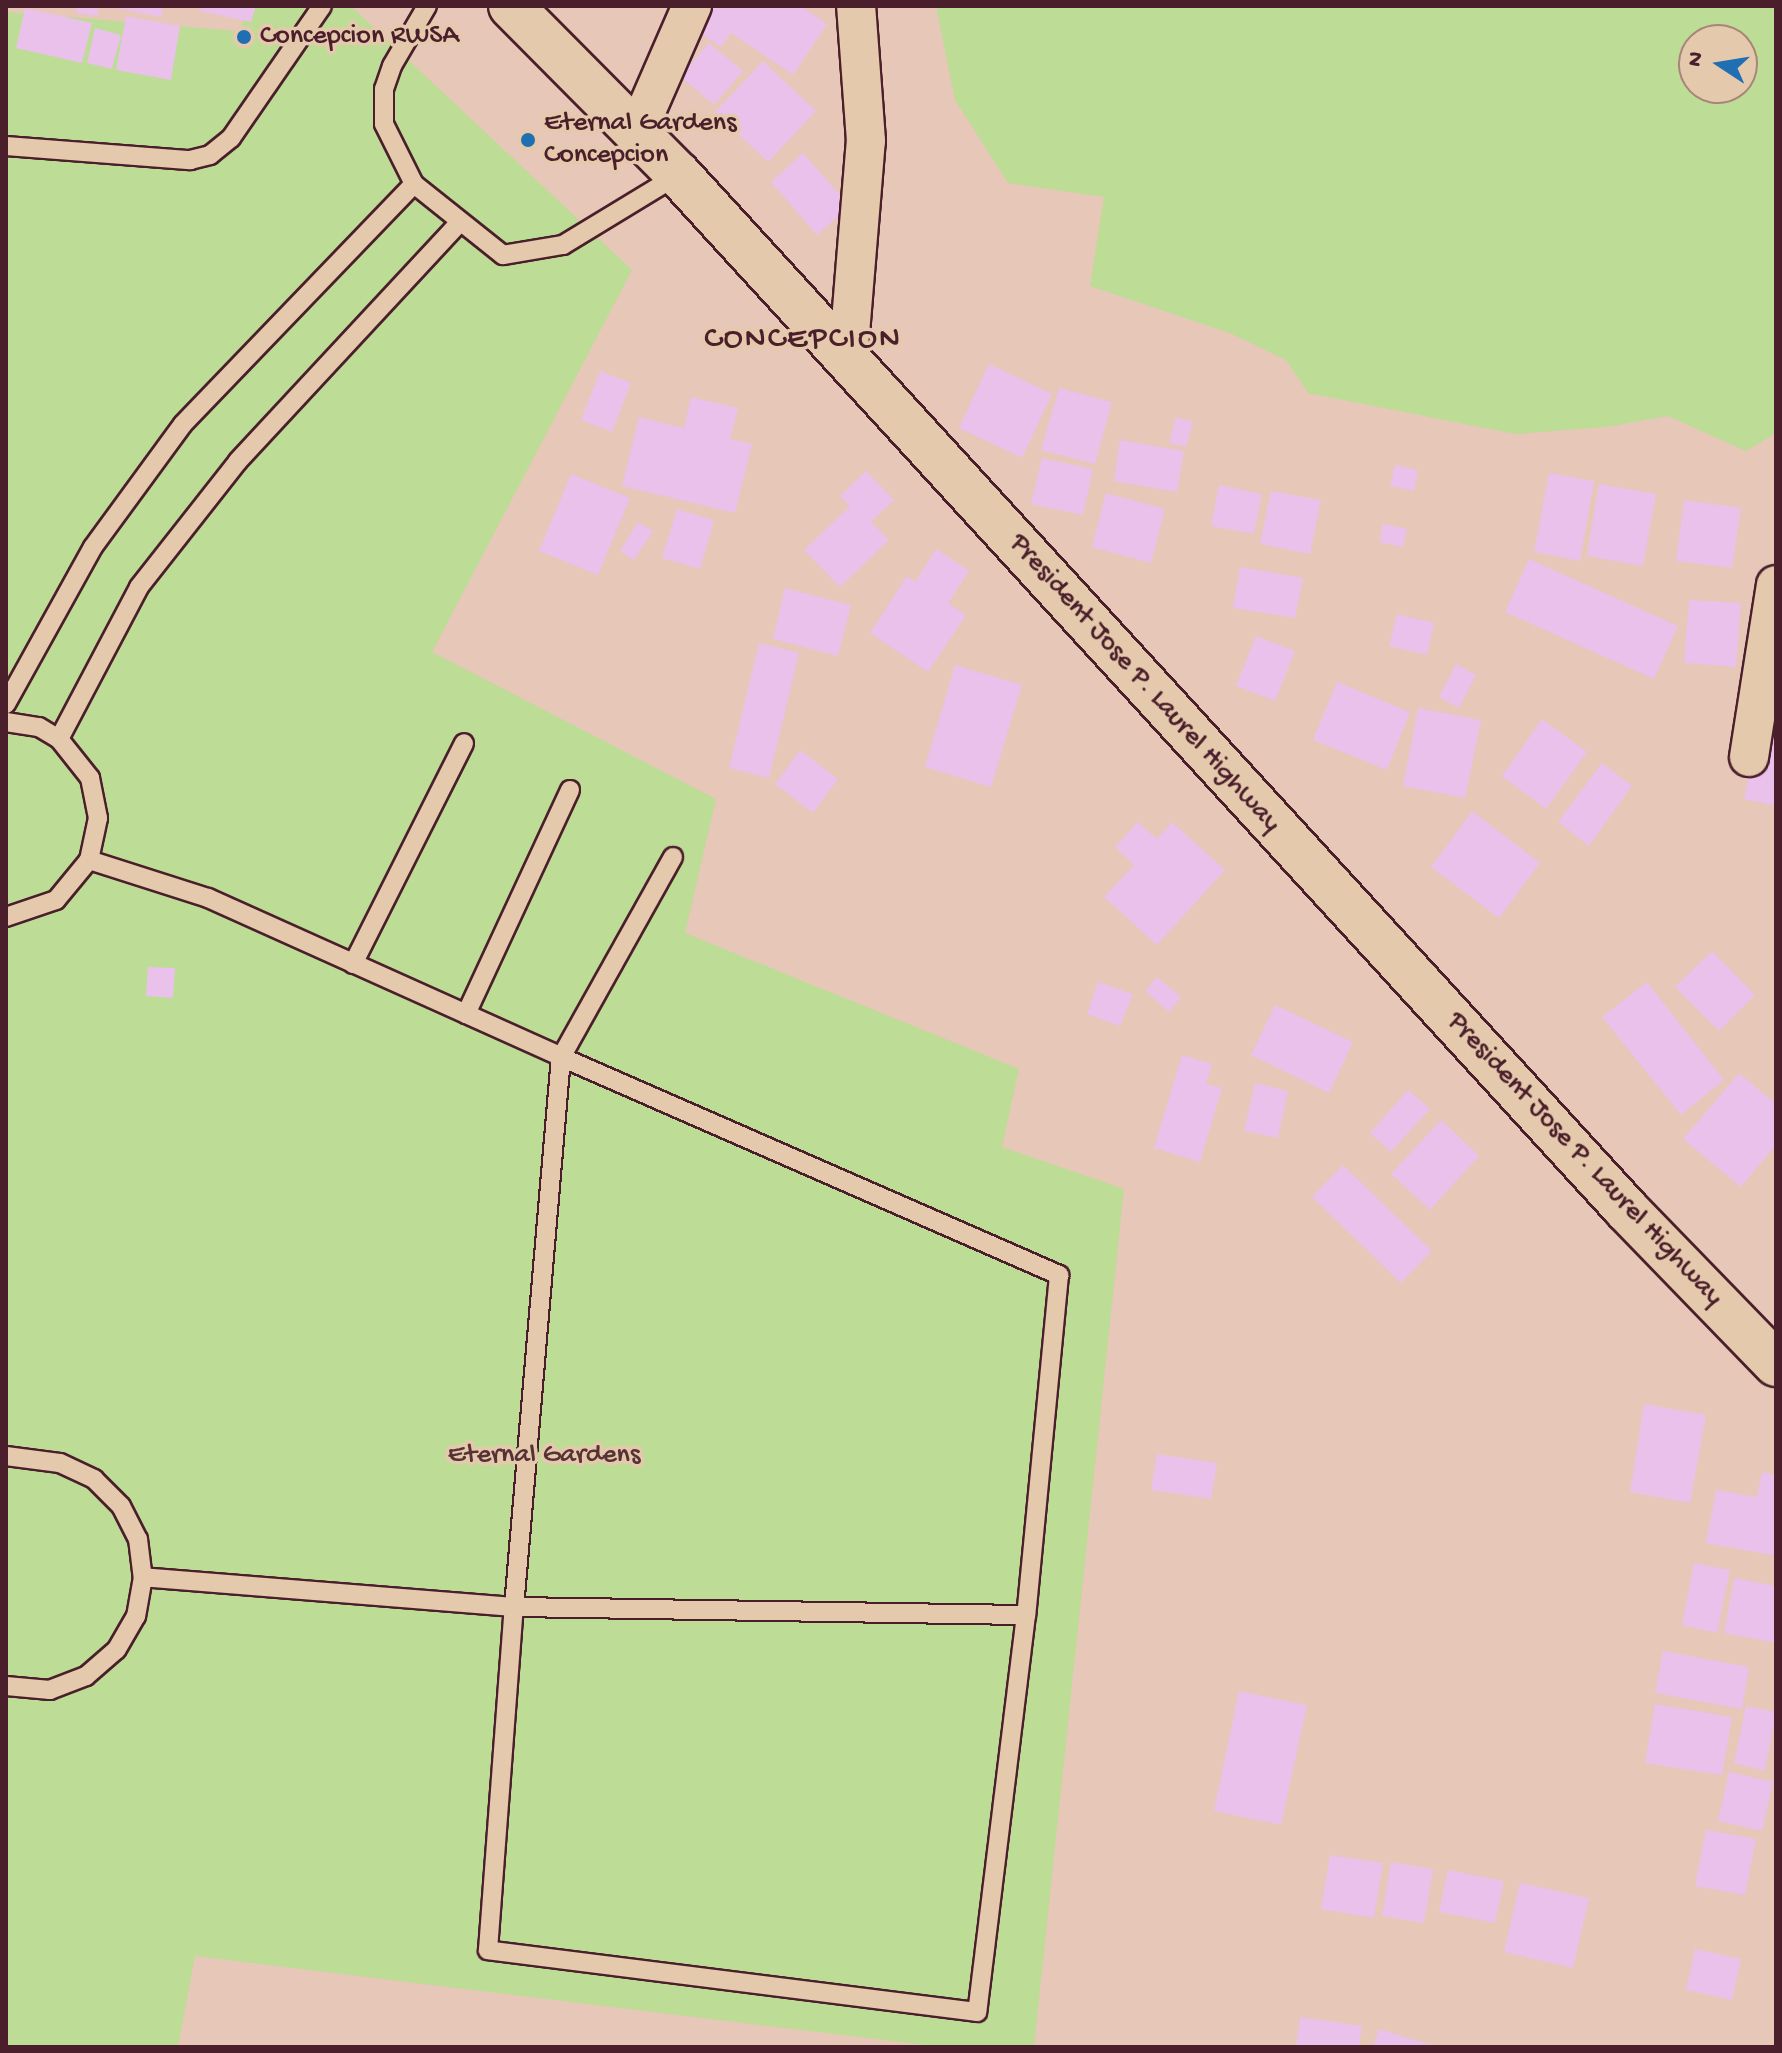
<!DOCTYPE html>
<style>
body{margin:0}
#map{position:relative;width:1782px;height:2053px;overflow:hidden;background:#e6c7b8;font-family:"Gochi Hand",sans-serif}
div>[style]{position:absolute}
[style*='--x']{left:calc(var(--x)*1px);top:calc(var(--y)*1px);width:calc(var(--w)*1px);rotate:calc(var(--a)*1deg)}
.green>*{inset:0;background:#bddc95}
.building>*{inset:0;background:#e9c1ea}
.roads{filter:drop-shadow(2px 0 #4a1f2b) drop-shadow(-2px 0 #4a1f2b) drop-shadow(0 2px #4a1f2b) drop-shadow(0 -2px #4a1f2b)}
.lane>*{height:18px;margin:-9px;padding:0 9px;transform-origin:9px;border-radius:9px;background:#e5c9ac}
.street>*{height:38px;margin:-19px;padding:0 19px;transform-origin:19px;border-radius:19px;background:#e5c9ac}
.highway>*{height:44px;margin:-22px;padding:0 22px;transform-origin:22px;border-radius:22px;background:#e5c9ac}
.dots>*{width:22px;height:22px;translate:-50% -50%;box-sizing:border-box;border:4px solid #e5c9ac;border-radius:50%}
span{translate:-50% -50%;white-space:nowrap;text-align:center;line-height:1.15;-webkit-text-stroke:7px #e5c9ac;paint-order:stroke}
.poi-label{font-size:28px;color:#4a1f2b}
.left{translate:0 -50%;text-align:left}
.street-label{font-size:28px;color:#4a1f2b}
.park-label{font-size:28px;color:#563236}
.quarter-label{font-size:32px;color:#4a1f2b;letter-spacing:2px}
.frame{position:absolute;inset:0;border:8px solid #4a1f2b;pointer-events:none}
.north{position:absolute;left:1678px;top:24px;width:80px;height:80px;box-sizing:border-box;background:#e5c9ac;border:2px solid #a78578;border-radius:50%;rotate:282deg;font-size:22px;font-weight:700;line-height:32px;text-align:center;color:#4a1f2b}
.north::after{content:'';display:block;margin:auto;width:28px;height:36px;background:#1f6fb2;clip-path:polygon(50% 0,100% 100%,50% 72%,0 100%)}
</style>
<div id="map">
<div class="green">
<i style="clip-path:polygon(251px 6px,351px 6px,632px 270px,432px 652px,716px 799px,685px 933px,1019px 1069px,1002px 1147px,1124px 1189px,1034px 2047px,941px 2047px,195px 1956px,178px 2047px,6px 2047px,6px 12px,239px 31px)"></i>
<i style="clip-path:polygon(evenodd,936px 6px,1776px 6px,1776px 433px,1746px 451px,1668px 416px,1606px 427px,1515px 434px,1308px 393px,1286px 360px,1232px 334px,1090px 286px,1104px 197px,1008px 183px,955px 100px,936px 6px,1694px 40px,1742px 40px,1742px 88px,1694px 88px,1694px 40px)"></i>
</div>
<div class="building">
<i style="clip-path:polygon(77px 6px,99px 6px,97px 16px,76px 13px)"></i>
<i style="clip-path:polygon(106px 6px,163px 6px,161px 17px)"></i>
<i style="clip-path:polygon(201px 6px,256px 6px,251px 22px,200px 11px)"></i>
<i style="clip-path:polygon(700px 6px,801px 6px,827px 24px,793px 75px,731px 33px,721px 47px,694px 29px)"></i>
<i style="clip-path:polygon(25px 8px,92px 23px,82px 63px,16px 48px)"></i>
<i style="clip-path:polygon(126px 16px,180px 26px,171px 80px,116px 70px)"></i>
<i style="clip-path:polygon(245px 26px,254px 32px,253px 43px,242px 48px,233px 41px,235px 30px)"></i>
<i style="clip-path:polygon(95px 28px,121px 35px,112px 69px,87px 63px)"></i>
<i style="clip-path:polygon(709px 43px,743px 71px,714px 105px,680px 76px)"></i>
<i style="clip-path:polygon(763px 61px,816px 111px,768px 162px,715px 112px)"></i>
<i style="clip-path:polygon(803px 153px,850px 206px,817px 235px,771px 182px)"></i>
<i style="clip-path:polygon(989px 364px,1052px 394px,1022px 458px,959px 428px)"></i>
<i style="clip-path:polygon(600px 371px,631px 383px,612px 432px,581px 420px)"></i>
<i style="clip-path:polygon(1059px 388px,1112px 402px,1095px 464px,1041px 450px)"></i>
<i style="clip-path:polygon(691px 397px,738px 408px,730px 439px,752px 444px,735px 513px,622px 486px,639px 417px,684px 428px)"></i>
<i style="clip-path:polygon(1176px 417px,1193px 422px,1186px 447px,1169px 443px)"></i>
<i style="clip-path:polygon(1120px 440px,1184px 451px,1177px 492px,1114px 481px)"></i>
<i style="clip-path:polygon(1042px 458px,1093px 469px,1083px 515px,1031px 504px)"></i>
<i style="clip-path:polygon(1395px 465px,1418px 470px,1414px 491px,1390px 486px)"></i>
<i style="clip-path:polygon(866px 471px,894px 500px,871px 522px,889px 540px,840px 587px,804px 550px,850px 506px,840px 496px)"></i>
<i style="clip-path:polygon(1549px 473px,1594px 481px,1580px 561px,1534px 552px)"></i>
<i style="clip-path:polygon(571px 474px,630px 498px,598px 575px,539px 551px)"></i>
<i style="clip-path:polygon(1599px 484px,1656px 494px,1643px 566px,1587px 556px)"></i>
<i style="clip-path:polygon(1219px 485px,1262px 494px,1254px 534px,1211px 526px)"></i>
<i style="clip-path:polygon(1271px 491px,1321px 500px,1310px 554px,1260px 544px)"></i>
<i style="clip-path:polygon(1106px 493px,1165px 509px,1151px 563px,1092px 547px)"></i>
<i style="clip-path:polygon(1684px 500px,1741px 508px,1732px 568px,1676px 561px)"></i>
<i style="clip-path:polygon(677px 509px,714px 520px,700px 569px,662px 558px)"></i>
<i style="clip-path:polygon(638px 522px,653px 531px,634px 560px,620px 551px)"></i>
<i style="clip-path:polygon(1383px 524px,1407px 529px,1403px 547px,1379px 542px)"></i>
<i style="clip-path:polygon(936px 549px,969px 571px,948px 603px,966px 615px,928px 672px,870px 633px,907px 576px,915px 582px)"></i>
<i style="clip-path:polygon(1529px 559px,1678px 626px,1654px 679px,1505px 612px)"></i>
<i style="clip-path:polygon(1240px 567px,1303px 578px,1295px 618px,1233px 608px)"></i>
<i style="clip-path:polygon(785px 588px,851px 605px,838px 656px,773px 639px)"></i>
<i style="clip-path:polygon(1689px 600px,1741px 603px,1736px 667px,1684px 663px)"></i>
<i style="clip-path:polygon(1397px 614px,1434px 623px,1427px 655px,1389px 646px)"></i>
<i style="clip-path:polygon(1256px 636px,1295px 651px,1275px 701px,1236px 686px)"></i>
<i style="clip-path:polygon(759px 643px,799px 653px,769px 778px,729px 768px)"></i>
<i style="clip-path:polygon(1456px 664px,1476px 675px,1459px 708px,1439px 697px)"></i>
<i style="clip-path:polygon(955px 665px,1022px 685px,991px 787px,925px 767px)"></i>
<i style="clip-path:polygon(1337px 682px,1410px 712px,1387px 770px,1313px 740px)"></i>
<i style="clip-path:polygon(1418px 708px,1481px 720px,1465px 798px,1403px 786px)"></i>
<i style="clip-path:polygon(1542px 719px,1587px 752px,1546px 809px,1502px 776px)"></i>
<i style="clip-path:polygon(1757px 736px,1776px 740px,1776px 806px,1744px 799px)"></i>
<i style="clip-path:polygon(800px 750px,838px 779px,813px 813px,775px 784px)"></i>
<i style="clip-path:polygon(1602px 763px,1632px 786px,1589px 846px,1558px 822px)"></i>
<i style="clip-path:polygon(1472px 811px,1540px 863px,1499px 918px,1431px 867px)"></i>
<i style="clip-path:polygon(1138px 822px,1157px 839px,1172px 822px,1225px 870px,1157px 945px,1104px 897px,1134px 865px,1115px 847px)"></i>
<i style="clip-path:polygon(1712px 951px,1755px 995px,1719px 1031px,1675px 987px)"></i>
<i style="clip-path:polygon(148px 967px,175px 968px,173px 998px,146px 996px)"></i>
<i style="clip-path:polygon(1157px 977px,1181px 997px,1169px 1012px,1145px 991px)"></i>
<i style="clip-path:polygon(1098px 982px,1133px 994px,1120px 1026px,1087px 1014px)"></i>
<i style="clip-path:polygon(1647px 982px,1724px 1080px,1681px 1115px,1602px 1017px)"></i>
<i style="clip-path:polygon(1275px 1005px,1353px 1042px,1329px 1093px,1251px 1055px)"></i>
<i style="clip-path:polygon(1182px 1055px,1212px 1064px,1206px 1084px,1222px 1088px,1200px 1162px,1154px 1148px)"></i>
<i style="clip-path:polygon(1739px 1073px,1776px 1104px,1776px 1145px,1741px 1187px,1683px 1139px)"></i>
<i style="clip-path:polygon(1255px 1083px,1288px 1091px,1278px 1138px,1244px 1131px)"></i>
<i style="clip-path:polygon(1408px 1090px,1430px 1109px,1391px 1152px,1370px 1133px)"></i>
<i style="clip-path:polygon(1441px 1120px,1479px 1156px,1430px 1210px,1391px 1174px)"></i>
<i style="clip-path:polygon(1343px 1165px,1432px 1251px,1401px 1283px,1312px 1197px)"></i>
<i style="clip-path:polygon(1644px 1404px,1706px 1415px,1690px 1503px,1630px 1492px)"></i>
<i style="clip-path:polygon(1157px 1454px,1217px 1463px,1211px 1499px,1151px 1490px)"></i>
<i style="clip-path:polygon(1762px 1472px,1776px 1475px,1776px 1556px,1706px 1543px,1716px 1490px,1757px 1497px)"></i>
<i style="clip-path:polygon(1694px 1563px,1730px 1570px,1717px 1633px,1682px 1625px)"></i>
<i style="clip-path:polygon(1734px 1578px,1776px 1586px,1776px 1643px,1724px 1633px)"></i>
<i style="clip-path:polygon(1663px 1651px,1749px 1667px,1742px 1709px,1655px 1693px)"></i>
<i style="clip-path:polygon(1239px 1691px,1307px 1705px,1281px 1825px,1214px 1811px)"></i>
<i style="clip-path:polygon(1655px 1704px,1732px 1717px,1722px 1775px,1645px 1763px)"></i>
<i style="clip-path:polygon(1746px 1706px,1776px 1712px,1765px 1771px,1734px 1763px)"></i>
<i style="clip-path:polygon(1729px 1772px,1773px 1782px,1762px 1831px,1718px 1821px)"></i>
<i style="clip-path:polygon(1706px 1830px,1756px 1839px,1745px 1895px,1695px 1886px)"></i>
<i style="clip-path:polygon(1330px 1855px,1383px 1863px,1374px 1918px,1321px 1909px)"></i>
<i style="clip-path:polygon(1391px 1862px,1433px 1869px,1424px 1923px,1382px 1916px)"></i>
<i style="clip-path:polygon(1448px 1870px,1504px 1881px,1495px 1923px,1439px 1912px)"></i>
<i style="clip-path:polygon(1520px 1883px,1589px 1898px,1573px 1968px,1504px 1952px)"></i>
<i style="clip-path:polygon(1695px 1949px,1741px 1959px,1732px 2000px,1686px 1990px)"></i>
<i style="clip-path:polygon(1300px 2017px,1362px 2026px,1359px 2047px,1296px 2047px)"></i>
<i style="clip-path:polygon(1379px 2029px,1434px 2046px,1434px 2047px,1373px 2047px)"></i>
</div>
<div class="roads">
<div class="lane">
<i style="--x:427;--y:6;--w:69;--a:120.3"></i>
<i style="--x:392;--y:66;--w:24;--a:109"></i>
<i style="--x:384;--y:89;--w:35;--a:90"></i>
<i style="--x:384;--y:124;--w:67;--a:63.4"></i>
<i style="--x:414;--y:184;--w:114;--a:38.6"></i>
<i style="--x:503;--y:255;--w:61;--a:-9.5"></i>
<i style="--x:563;--y:245;--w:135;--a:-31.3"></i>
<i style="--x:6;--y:146;--w:185;--a:4.4"></i>
<i style="--x:190;--y:160;--w:21;--a:-14"></i>
<i style="--x:210;--y:155;--w:27;--a:-39"></i>
<i style="--x:231;--y:138;--w:160;--a:-55.4"></i>
<i style="--x:6;--y:704;--w:179;--a:-61"></i>
<i style="--x:93;--y:547;--w:152;--a:-53.8"></i>
<i style="--x:183;--y:424;--w:333;--a:-46.1"></i>
<i style="--x:6;--y:722;--w:33;--a:9"></i>
<i style="--x:39;--y:727;--w:23;--a:31"></i>
<i style="--x:59;--y:739;--w:50;--a:51.5"></i>
<i style="--x:90;--y:778;--w:41;--a:78.7"></i>
<i style="--x:98;--y:818;--w:43;--a:102.1"></i>
<i style="--x:89;--y:860;--w:52;--a:129.5"></i>
<i style="--x:56;--y:900;--w:53;--a:161.2"></i>
<i style="--x:59;--y:739;--w:172;--a:-62.2"></i>
<i style="--x:139;--y:587;--w:160;--a:-51.8"></i>
<i style="--x:238;--y:461;--w:326;--a:-47.1"></i>
<i style="--x:673;--y:857;--w:229;--a:119.2"></i>
<i style="--x:561;--y:1057;--w:544;--a:23.64"></i>
<i style="--x:1059;--y:1275;--w:342;--a:95.5"></i>
<i style="--x:1026;--y:1615;--w:400;--a:97"></i>
<i style="--x:977;--y:2012;--w:493;--a:-172.8"></i>
<i style="--x:488;--y:1950;--w:344;--a:-85.7"></i>
<i style="--x:514;--y:1607;--w:512;--a:0.9"></i>
<i style="--x:89;--y:860;--w:125;--a:17.7"></i>
<i style="--x:208;--y:898;--w:387;--a:24.2"></i>
<i style="--x:561;--y:1057;--w:552;--a:94.88"></i>
<i style="--x:514;--y:1607;--w:372;--a:-175.4"></i>
<i style="--x:353;--y:964;--w:247;--a:-63.3"></i>
<i style="--x:466;--y:1014;--w:247;--a:-65.1"></i>
<i style="--x:6;--y:1456;--w:54;--a:7.4"></i>
<i style="--x:60;--y:1463;--w:38;--a:25"></i>
<i style="--x:94;--y:1479;--w:38;--a:45"></i>
<i style="--x:121;--y:1506;--w:37;--a:63"></i>
<i style="--x:138;--y:1539;--w:38;--a:83"></i>
<i style="--x:143;--y:1577;--w:40;--a:100"></i>
<i style="--x:136;--y:1616;--w:39;--a:120"></i>
<i style="--x:116;--y:1650;--w:40;--a:139"></i>
<i style="--x:86;--y:1676;--w:39;--a:159"></i>
<i style="--x:50;--y:1690;--w:44;--a:-174.8"></i>
</div>
<div class="street">
<i style="--x:636;--y:134;--w:140;--a:-66.4"></i>
<i style="--x:848;--y:358;--w:218;--a:-85.3"></i>
<i style="--x:866;--y:141;--w:135;--a:-94.2"></i>
<i style="--x:1749;--y:757;--w:174;--a:-81.1"></i>
</div>
<div class="highway">
<i style="--x:511;--y:6;--w:237;--a:45.2"></i>
<i style="--x:678;--y:174;--w:1404;--a:47.51"></i>
<i style="--x:1626;--y:1209;--w:216;--a:45.9"></i>
</div>
</div>
<div class="dots">
<i style="left:244px;top:37px;background:#1f6fb2"></i>
<i style="left:528px;top:140px;background:#1f6fb2"></i>
</div>
<div class="poi-label">
<span class="left" style="left:260px;top:37px">Concepcion RWSA</span>
<span class="left" style="left:544px;top:140px">Eternal Gardens<br>Concepcion</span>
</div>
<div class="street-label">
<span style="left:1144px;top:684px;rotate:48deg">President Jose P. Laurel Highway</span>
<span style="left:1584px;top:1160px;rotate:47deg">President Jose P. Laurel Highway</span>
</div>
<div class="park-label">
<span style="left:544px;top:1456px">Eternal Gardens</span>
</div>
<div class="quarter-label">
<span style="left:803px;top:340px">CONCEPCION</span>
</div>
<div class="frame"></div>
<div class="north">N</div>
</div>
